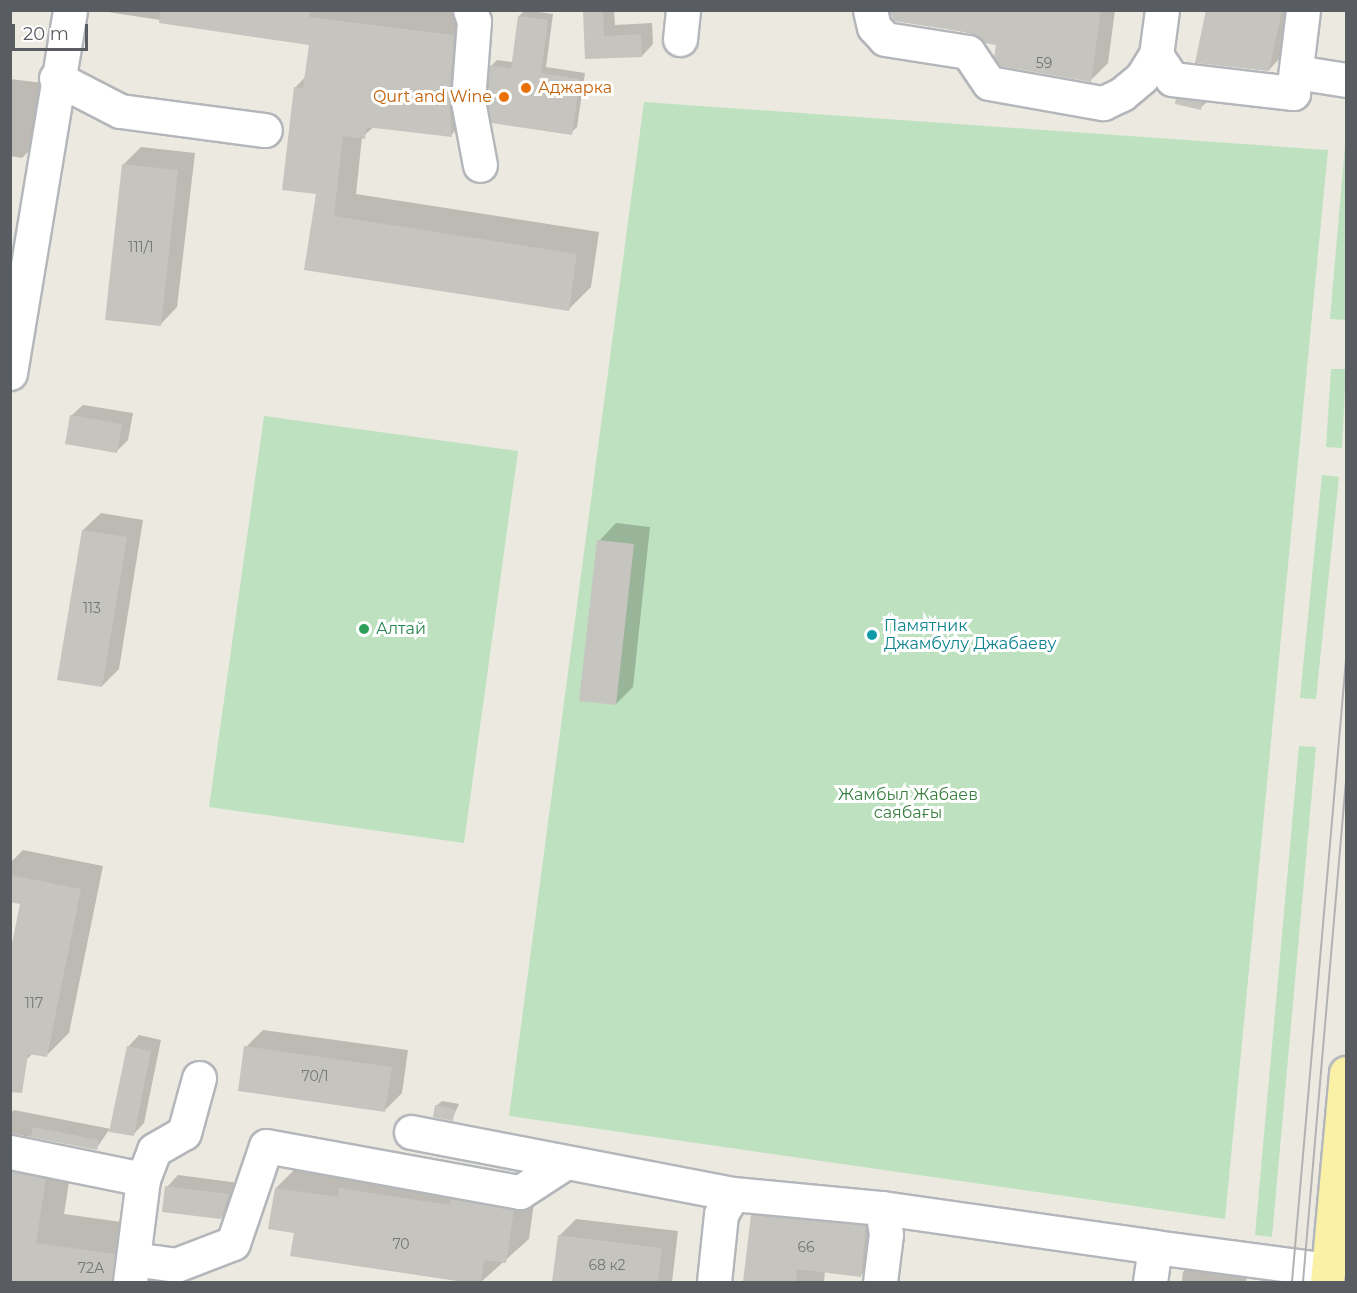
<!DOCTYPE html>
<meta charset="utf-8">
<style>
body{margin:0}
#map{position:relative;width:1357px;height:1293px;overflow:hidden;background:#ebe9e0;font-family:Montserrat,sans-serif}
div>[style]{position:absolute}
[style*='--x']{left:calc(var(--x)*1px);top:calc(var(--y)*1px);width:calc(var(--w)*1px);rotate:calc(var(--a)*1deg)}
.green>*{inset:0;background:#bee2c0}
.shadow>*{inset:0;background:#0003}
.building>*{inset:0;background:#c6c4be}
.roads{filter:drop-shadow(2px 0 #b3b6ba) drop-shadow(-2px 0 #b3b6ba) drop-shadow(0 2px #b3b6ba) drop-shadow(0 -2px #b3b6ba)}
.minor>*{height:33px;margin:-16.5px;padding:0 16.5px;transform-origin:16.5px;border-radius:16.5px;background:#fff}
.major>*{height:33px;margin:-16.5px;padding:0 16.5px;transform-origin:16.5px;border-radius:16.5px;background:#faf1a7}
.tram>*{height:1.5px;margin:-0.75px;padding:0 0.75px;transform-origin:0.75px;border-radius:0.75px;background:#b1b2b2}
.dots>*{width:16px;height:16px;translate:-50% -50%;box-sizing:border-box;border:3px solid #fff;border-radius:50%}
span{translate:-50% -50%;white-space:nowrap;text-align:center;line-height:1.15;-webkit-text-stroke:6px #fff;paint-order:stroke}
.number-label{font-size:14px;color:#747678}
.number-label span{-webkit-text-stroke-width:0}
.food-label{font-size:16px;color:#c56008}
.left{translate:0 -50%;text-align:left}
.right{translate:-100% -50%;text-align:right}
.culture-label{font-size:16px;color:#0d838f}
.leisure-label{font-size:16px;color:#27864d}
.park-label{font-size:16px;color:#398040}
.frame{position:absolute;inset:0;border:12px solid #595c60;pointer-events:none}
.scale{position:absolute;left:12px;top:24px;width:76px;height:27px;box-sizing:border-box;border:3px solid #595c60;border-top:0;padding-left:8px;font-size:18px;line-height:21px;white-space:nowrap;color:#595c60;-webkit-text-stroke:4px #fff;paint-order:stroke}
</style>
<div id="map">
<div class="green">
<i style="clip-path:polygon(644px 102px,1328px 150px,1225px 1219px,509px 1116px)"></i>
<i style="clip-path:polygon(1346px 133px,1346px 320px,1330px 319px)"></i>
<i style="clip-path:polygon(1331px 369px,1346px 369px,1342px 448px,1326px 447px)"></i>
<i style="clip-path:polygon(264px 416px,518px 451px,464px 843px,209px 807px)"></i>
<i style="clip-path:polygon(1322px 475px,1339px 477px,1316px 699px,1300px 698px)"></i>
<i style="clip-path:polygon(1299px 746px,1316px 747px,1272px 1237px,1255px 1235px)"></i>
</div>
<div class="shadow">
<i style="clip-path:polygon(95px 10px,460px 10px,474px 113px,451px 135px,375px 126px,362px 137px,356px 194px,599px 232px,591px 287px,568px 310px,306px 269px,317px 193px,295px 88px,306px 76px,310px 43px)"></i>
<i style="clip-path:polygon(525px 10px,553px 14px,546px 67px,585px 73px,577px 127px,571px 133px,491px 66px,497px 60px,513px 62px,519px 16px)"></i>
<i style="clip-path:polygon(585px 10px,614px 10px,615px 25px,652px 23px,653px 44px,642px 56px,587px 58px)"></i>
<i style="clip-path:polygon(893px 10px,1115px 10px,1108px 63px,1091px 80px,978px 35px,893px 17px)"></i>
<i style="clip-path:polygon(1207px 10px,1290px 10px,1280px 58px,1269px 70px)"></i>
<i style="clip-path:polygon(10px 79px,60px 85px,55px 125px,22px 158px,10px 156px)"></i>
<i style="clip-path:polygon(1183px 94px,1207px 96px,1206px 103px,1200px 108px,1177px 99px)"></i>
<i style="clip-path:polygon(141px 147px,195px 153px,177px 307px,160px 325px,124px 164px)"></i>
<i style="clip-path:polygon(10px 251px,37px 254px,10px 322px)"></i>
<i style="clip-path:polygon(83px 405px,133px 413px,128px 440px,117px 451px,71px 416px)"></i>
<i style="clip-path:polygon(101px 513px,143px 520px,119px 669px,102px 686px,83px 530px)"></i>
<i style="clip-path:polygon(616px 523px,650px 527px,633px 687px,616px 704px,599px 541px)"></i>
<i style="clip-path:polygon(23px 850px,103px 866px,69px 1033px,46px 1056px,33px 1053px,26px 1060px,22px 903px,10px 900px,10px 863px)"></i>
<i style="clip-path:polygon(263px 1030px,408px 1050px,402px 1093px,385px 1110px,246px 1047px)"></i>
<i style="clip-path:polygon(139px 1035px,161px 1040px,144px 1123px,133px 1135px,109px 1130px,96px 1149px,10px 1133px,10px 1114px,14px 1110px,111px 1129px,128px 1047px)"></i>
<i style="clip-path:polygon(442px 1101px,459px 1104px,452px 1119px,436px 1106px)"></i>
<i style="clip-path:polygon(25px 1135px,35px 1142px,74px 1150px,64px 1214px,143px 1225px,139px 1282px,10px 1282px,10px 1149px)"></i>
<i style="clip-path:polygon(299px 1165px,536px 1188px,529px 1239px,481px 1282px,292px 1255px,295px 1231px,276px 1188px)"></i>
<i style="clip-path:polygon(178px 1175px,239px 1183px,232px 1206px,221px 1218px,167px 1187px)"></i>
<i style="clip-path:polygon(785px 1182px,898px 1193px,894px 1243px,861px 1275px,825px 1271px,824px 1282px,744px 1282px,752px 1215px)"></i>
<i style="clip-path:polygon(576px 1219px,678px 1231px,672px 1282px,553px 1282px,559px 1236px)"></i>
<i style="clip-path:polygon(1200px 1255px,1248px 1261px,1246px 1282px,1182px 1282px,1183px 1272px)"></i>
</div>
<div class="building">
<i style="clip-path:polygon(160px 10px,310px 10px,309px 17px,454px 35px,449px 100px,452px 137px,366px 127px,365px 139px,343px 136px,334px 216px,577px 254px,569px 311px,304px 270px,316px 194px,282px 190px,294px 87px,303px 88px,309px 45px,159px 23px)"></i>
<i style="clip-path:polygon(583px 10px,603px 10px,604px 36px,641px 34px,642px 57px,585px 59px)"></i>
<i style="clip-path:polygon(889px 10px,1101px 10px,1091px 82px,1000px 66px,994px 58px,996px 45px,985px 43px,971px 33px,894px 21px)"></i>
<i style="clip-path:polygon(1206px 10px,1282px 10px,1269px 71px,1195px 63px)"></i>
<i style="clip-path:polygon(518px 16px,548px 20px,541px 73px,580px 79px,572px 135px,491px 123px,487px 100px,489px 65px,511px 69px)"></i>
<i style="clip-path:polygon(1176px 98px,1202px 101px,1201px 110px,1175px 104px)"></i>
<i style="clip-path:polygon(122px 164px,178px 170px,161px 326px,105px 320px)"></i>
<i style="clip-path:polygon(70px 415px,122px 424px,117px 453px,65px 444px)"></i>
<i style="clip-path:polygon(82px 530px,127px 537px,102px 687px,57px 680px)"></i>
<i style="clip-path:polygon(597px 540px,634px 544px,616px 705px,579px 701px)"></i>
<i style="clip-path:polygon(10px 875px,81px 889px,47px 1057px,28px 1054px,22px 1093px,10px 1092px,10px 953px,20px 904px,10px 902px)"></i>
<i style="clip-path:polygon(127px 1046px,151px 1051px,134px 1136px,109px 1132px)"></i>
<i style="clip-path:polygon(244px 1046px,392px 1067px,385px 1112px,238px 1091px)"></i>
<i style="clip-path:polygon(435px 1105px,455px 1109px,453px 1121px,433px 1117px)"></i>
<i style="clip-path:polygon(33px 1127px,99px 1140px,97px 1150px,31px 1137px)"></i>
<i style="clip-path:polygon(10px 1171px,46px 1178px,36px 1243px,115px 1254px,112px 1282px,10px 1282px)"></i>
<i style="clip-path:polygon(165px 1186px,229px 1194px,221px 1219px,162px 1212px)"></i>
<i style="clip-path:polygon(275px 1188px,338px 1197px,339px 1188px,450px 1205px,451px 1199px,514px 1210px,506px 1263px,484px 1260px,481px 1282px,464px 1282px,290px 1256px,294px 1233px,268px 1229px)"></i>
<i style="clip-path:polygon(751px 1215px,866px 1225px,861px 1277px,797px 1269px,796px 1282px,743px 1282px)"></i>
<i style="clip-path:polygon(558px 1235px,662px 1248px,658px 1282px,552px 1282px)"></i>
</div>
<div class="roads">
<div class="minor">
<i style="--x:470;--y:10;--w:12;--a:70"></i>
<i style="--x:474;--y:21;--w:80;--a:94.3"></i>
<i style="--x:468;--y:101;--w:65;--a:79.4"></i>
<i style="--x:870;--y:10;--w:17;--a:77"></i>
<i style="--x:874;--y:27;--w:16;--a:47"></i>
<i style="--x:885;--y:39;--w:84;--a:8.9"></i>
<i style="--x:968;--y:52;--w:37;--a:56"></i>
<i style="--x:989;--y:83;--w:116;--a:10"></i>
<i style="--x:1103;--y:103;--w:21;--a:-25"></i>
<i style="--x:1122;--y:94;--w:26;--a:-40"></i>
<i style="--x:1142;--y:77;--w:26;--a:-58"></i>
<i style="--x:1162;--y:10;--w:45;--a:97.6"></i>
<i style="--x:1156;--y:55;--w:29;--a:56"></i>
<i style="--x:1172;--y:79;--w:122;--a:6.6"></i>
<i style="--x:1293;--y:93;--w:84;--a:-83.1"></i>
<i style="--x:680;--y:39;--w:29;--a:-84"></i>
<i style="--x:1296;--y:72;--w:51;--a:9.1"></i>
<i style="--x:56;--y:78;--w:72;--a:27.3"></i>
<i style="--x:120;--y:111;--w:146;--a:7.5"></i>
<i style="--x:10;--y:373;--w:368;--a:-80.6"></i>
<i style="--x:411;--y:1132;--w:328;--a:10.9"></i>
<i style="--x:733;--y:1194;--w:150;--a:5.4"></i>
<i style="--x:882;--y:1208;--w:276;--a:8.1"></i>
<i style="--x:10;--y:1152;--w:136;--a:11.5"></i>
<i style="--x:143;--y:1179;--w:104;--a:97.2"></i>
<i style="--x:143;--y:1179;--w:31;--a:-69"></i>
<i style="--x:154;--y:1150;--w:34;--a:-30"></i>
<i style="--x:184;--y:1133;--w:57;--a:-74.7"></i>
<i style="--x:133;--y:1259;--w:43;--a:7.9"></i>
<i style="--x:176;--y:1265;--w:61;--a:-21.1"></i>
<i style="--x:233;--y:1243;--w:102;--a:-71.2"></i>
<i style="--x:266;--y:1146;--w:258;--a:10.3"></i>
<i style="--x:520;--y:1192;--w:51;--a:-33.1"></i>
<i style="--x:714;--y:1282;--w:68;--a:-84.1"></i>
<i style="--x:721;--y:1214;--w:23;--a:-59"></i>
<i style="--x:880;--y:1282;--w:48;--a:-82.9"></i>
<i style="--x:886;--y:1234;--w:26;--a:-99"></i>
<i style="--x:1150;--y:1282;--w:35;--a:-82"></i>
<i style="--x:1155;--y:1247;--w:175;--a:7.6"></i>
</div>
<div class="major">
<i style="--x:1327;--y:1282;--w:210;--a:-84.8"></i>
</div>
</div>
<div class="tram">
<i style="--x:1292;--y:1282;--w:624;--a:-85.04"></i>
<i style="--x:1303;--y:1282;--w:500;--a:-85.1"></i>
</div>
<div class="dots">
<i style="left:526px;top:88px;background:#e8710a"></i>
<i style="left:504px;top:97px;background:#e8710a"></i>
<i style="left:364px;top:629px;background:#2e9e5b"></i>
<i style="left:872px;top:635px;background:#0f9aa8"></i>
</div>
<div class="number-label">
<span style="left:1044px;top:63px">59</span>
<span style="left:141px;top:247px">111/1</span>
<span style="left:92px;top:608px">113</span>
<span style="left:34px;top:1003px">117</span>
<span style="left:315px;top:1076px">70/1</span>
<span style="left:401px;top:1244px">70</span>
<span style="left:806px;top:1247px">66</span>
<span style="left:607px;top:1265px">68 к2</span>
<span style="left:91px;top:1268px">72А</span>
</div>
<div class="food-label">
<span class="left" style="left:538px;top:88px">Аджарка</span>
<span class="right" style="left:492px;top:97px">Qurt and Wine</span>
</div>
<div class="culture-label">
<span class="left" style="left:884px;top:635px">Памятник<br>Джамбулу Джабаеву</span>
</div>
<div class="leisure-label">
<span class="left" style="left:376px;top:629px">Алтай</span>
</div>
<div class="park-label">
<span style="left:908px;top:804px">Жамбыл Жабаев<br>саябағы</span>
</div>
<div class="frame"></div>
<div class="scale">20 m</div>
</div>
